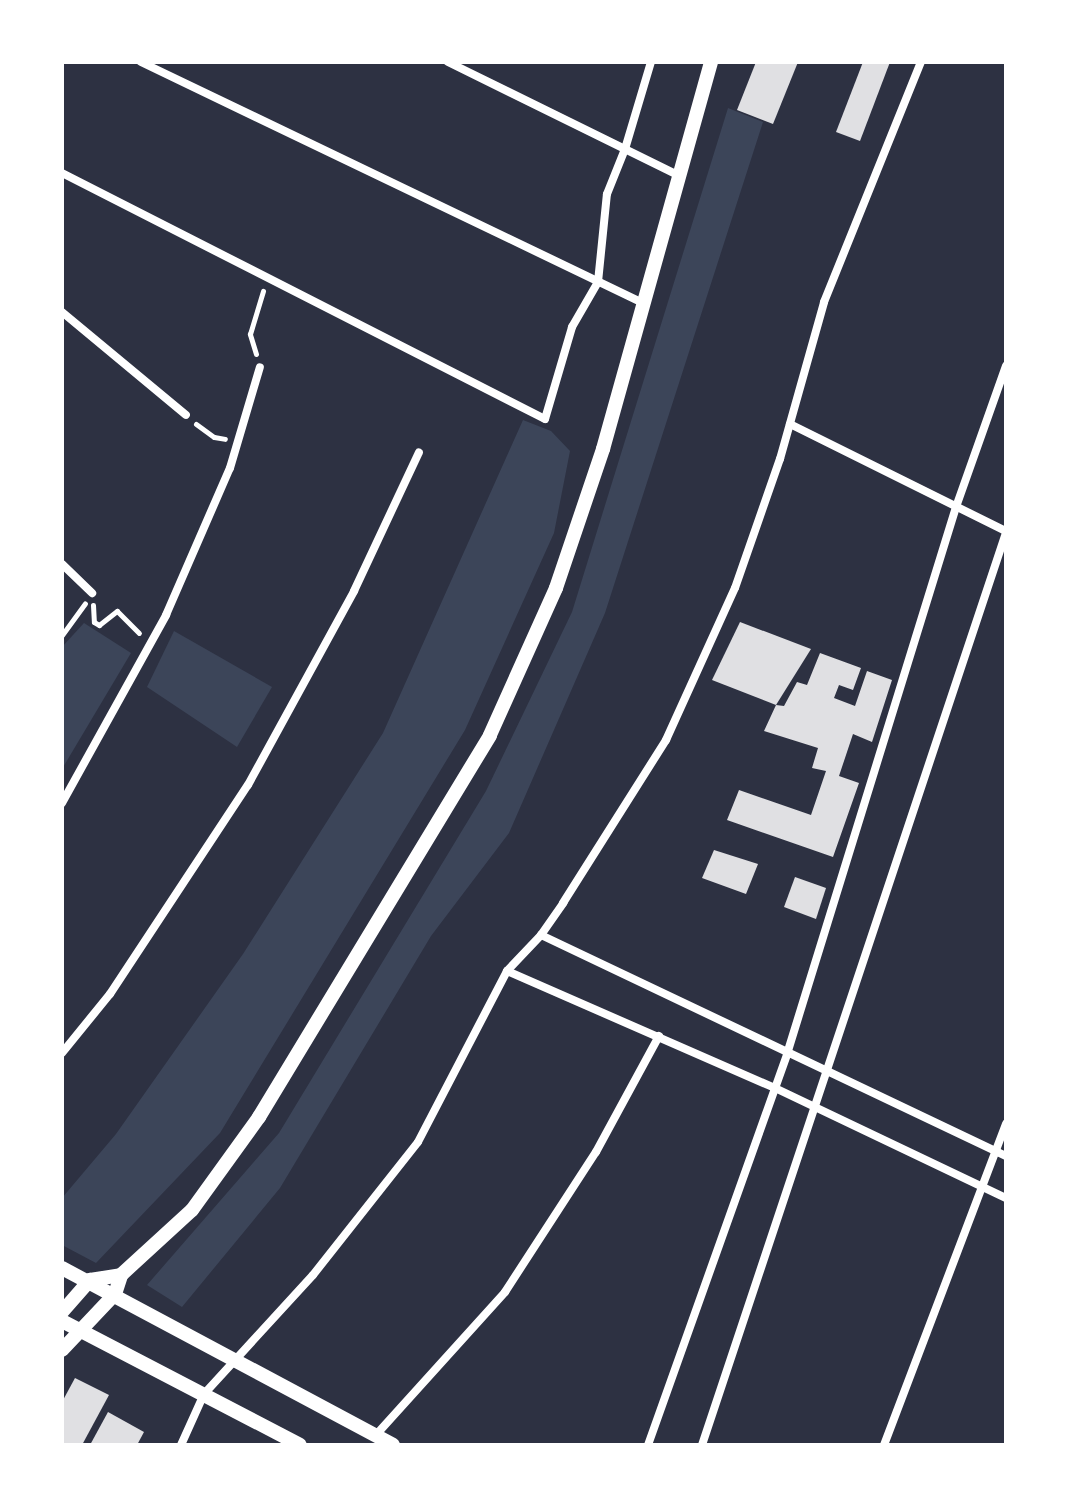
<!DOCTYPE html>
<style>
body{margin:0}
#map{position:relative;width:1068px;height:1507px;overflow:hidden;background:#2d3142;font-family:Signika,sans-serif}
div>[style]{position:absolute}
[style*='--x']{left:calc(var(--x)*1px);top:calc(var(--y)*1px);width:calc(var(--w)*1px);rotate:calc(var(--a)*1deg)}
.green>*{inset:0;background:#3c4559}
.building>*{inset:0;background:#e0e0e3}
.path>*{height:5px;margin:-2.5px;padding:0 2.5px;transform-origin:2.5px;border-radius:2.5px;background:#fff}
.minor>*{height:8px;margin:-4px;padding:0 4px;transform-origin:4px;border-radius:4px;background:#fff}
.tertiary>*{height:14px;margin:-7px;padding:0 7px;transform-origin:7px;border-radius:7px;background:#fff}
span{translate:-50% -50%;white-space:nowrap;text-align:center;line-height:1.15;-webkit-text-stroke:6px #fff;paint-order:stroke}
.frame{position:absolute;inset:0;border:64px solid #fff;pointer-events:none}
</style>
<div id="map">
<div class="green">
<i style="clip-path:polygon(728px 108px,763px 122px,605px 613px,509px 833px,431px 936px,280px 1188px,182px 1307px,147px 1285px,279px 1133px,486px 791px,572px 612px)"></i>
<i style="clip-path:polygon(523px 420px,551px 431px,570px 451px,554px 533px,465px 730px,220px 1133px,96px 1263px,62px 1245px,62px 1198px,116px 1134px,243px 954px,383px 733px)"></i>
<i style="clip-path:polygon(84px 623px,131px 653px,62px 769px,62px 647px)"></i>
<i style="clip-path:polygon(174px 631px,272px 687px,237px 747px,147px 687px)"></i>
</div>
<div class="building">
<i style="clip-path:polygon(756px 62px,798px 62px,773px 124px,737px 110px)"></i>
<i style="clip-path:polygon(863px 62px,890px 62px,860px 141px,836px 132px)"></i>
<i style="clip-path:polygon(740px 622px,811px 649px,776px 705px,712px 680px)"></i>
<i style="clip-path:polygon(820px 653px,861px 668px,853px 690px,839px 685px,834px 698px,855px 706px,867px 671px,892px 680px,872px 742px,853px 734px,839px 776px,859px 783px,833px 857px,727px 820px,739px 790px,811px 815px,826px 771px,812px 768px,818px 748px,764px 731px,776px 705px,784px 706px,797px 682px,807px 685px)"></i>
<i style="clip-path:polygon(714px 850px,758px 864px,746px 894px,702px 878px)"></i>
<i style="clip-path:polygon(795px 877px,826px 888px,816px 919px,784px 907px)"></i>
<i style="clip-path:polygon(75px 1378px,109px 1395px,82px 1445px,62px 1445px,62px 1402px)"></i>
<i style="clip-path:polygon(108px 1412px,144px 1432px,137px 1445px,90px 1445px)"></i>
</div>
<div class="path">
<i style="--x:256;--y:354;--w:21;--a:-107"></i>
<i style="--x:250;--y:334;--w:45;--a:-73.2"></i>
<i style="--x:196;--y:424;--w:22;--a:36"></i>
<i style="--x:214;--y:437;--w:11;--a:10"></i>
<i style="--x:93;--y:605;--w:17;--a:87"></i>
<i style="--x:94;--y:622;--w:6;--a:31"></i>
<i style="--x:99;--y:625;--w:23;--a:-38"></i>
<i style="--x:117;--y:611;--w:31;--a:45"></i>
<i style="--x:62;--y:635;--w:39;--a:-54"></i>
</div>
<div class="minor">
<i style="--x:141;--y:62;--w:557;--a:25.64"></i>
<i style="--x:448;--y:62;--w:258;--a:26.2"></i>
<i style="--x:62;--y:173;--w:542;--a:26.99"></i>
<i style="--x:545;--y:419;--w:96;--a:-73.6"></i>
<i style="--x:572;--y:327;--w:52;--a:-60"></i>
<i style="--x:598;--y:282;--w:88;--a:-84.2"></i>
<i style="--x:607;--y:194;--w:48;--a:-68.2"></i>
<i style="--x:625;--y:149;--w:91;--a:-73.4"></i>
<i style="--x:62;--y:312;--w:161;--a:39.7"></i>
<i style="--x:790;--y:424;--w:241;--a:26.4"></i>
<i style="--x:62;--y:564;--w:42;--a:44"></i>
<i style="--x:62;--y:803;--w:215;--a:-61"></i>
<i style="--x:166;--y:615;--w:160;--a:-66.5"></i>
<i style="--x:230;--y:468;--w:105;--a:-73.5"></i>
<i style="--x:541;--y:935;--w:515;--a:25.42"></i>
<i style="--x:507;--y:971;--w:292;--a:23.6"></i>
<i style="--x:775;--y:1088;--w:256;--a:25.5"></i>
<i style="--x:62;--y:1053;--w:76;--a:-50.9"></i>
<i style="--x:110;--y:994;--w:250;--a:-56.6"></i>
<i style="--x:248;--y:785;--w:221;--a:-61.3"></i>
<i style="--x:354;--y:591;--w:153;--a:-64.9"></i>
<i style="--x:375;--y:1436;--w:194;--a:-47.9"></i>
<i style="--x:505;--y:1292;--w:167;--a:-57"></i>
<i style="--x:596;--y:1152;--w:132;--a:-61.5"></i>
<i style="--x:181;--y:1445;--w:56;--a:-65.7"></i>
<i style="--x:204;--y:1394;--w:161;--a:-47.5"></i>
<i style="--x:313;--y:1275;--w:169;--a:-51.7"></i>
<i style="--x:418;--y:1142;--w:193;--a:-62.5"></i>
<i style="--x:507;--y:971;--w:50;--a:-46.6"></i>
<i style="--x:541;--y:935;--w:39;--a:-55"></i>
<i style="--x:563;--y:903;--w:193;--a:-57.7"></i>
<i style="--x:666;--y:740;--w:167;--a:-65.6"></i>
<i style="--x:735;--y:588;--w:137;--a:-70.8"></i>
<i style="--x:780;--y:459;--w:163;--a:-74.3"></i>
<i style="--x:824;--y:302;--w:259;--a:-68"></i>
<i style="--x:648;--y:1445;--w:415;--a:-70.4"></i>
<i style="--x:787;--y:1054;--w:573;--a:-72.83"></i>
<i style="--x:956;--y:507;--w:150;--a:-70.5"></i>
<i style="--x:702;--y:1445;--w:961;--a:-71.57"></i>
<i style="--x:884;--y:1445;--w:344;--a:-69.2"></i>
</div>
<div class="tertiary">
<i style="--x:62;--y:1268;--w:375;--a:28.1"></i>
<i style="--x:62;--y:1312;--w:43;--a:-48.8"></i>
<i style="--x:90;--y:1280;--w:31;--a:-9"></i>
<i style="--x:62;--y:1321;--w:268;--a:27.5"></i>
<i style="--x:62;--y:1350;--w:77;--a:-46.6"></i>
<i style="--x:115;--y:1294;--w:20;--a:-72"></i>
<i style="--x:121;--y:1275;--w:96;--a:-42.5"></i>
<i style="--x:192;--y:1210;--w:115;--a:-54.2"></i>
<i style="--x:259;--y:1117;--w:446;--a:-58.8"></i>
<i style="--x:490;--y:735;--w:161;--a:-65.8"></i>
<i style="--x:556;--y:588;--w:147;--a:-71.3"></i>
<i style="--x:603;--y:449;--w:402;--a:-74.4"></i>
</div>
<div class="frame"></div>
</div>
